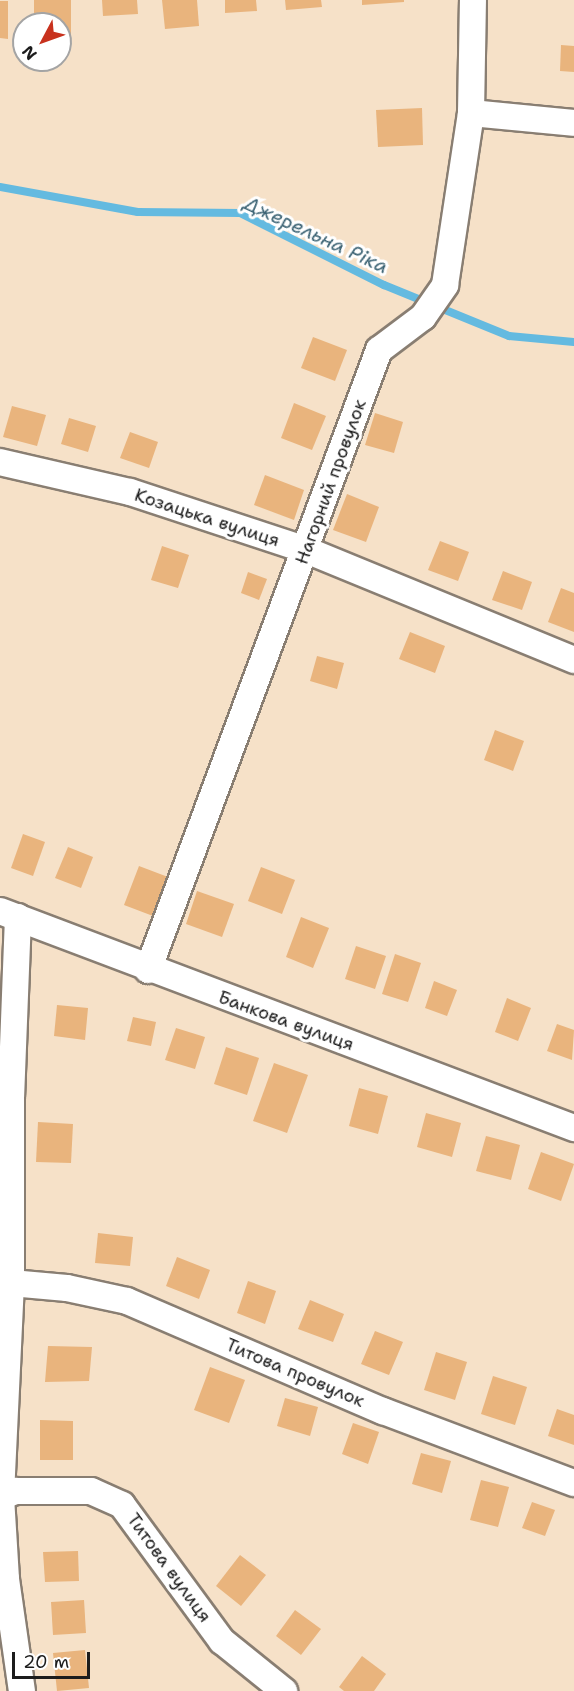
<!DOCTYPE html>
<meta charset="utf-8">
<style>
body{margin:0}
#map{position:relative;width:574px;height:1691px;overflow:hidden;background:#f6e1c8;font-family:"Shantell Sans",sans-serif}
div>[style]{position:absolute}
[style*='--x']{left:calc(var(--x)*1px);top:calc(var(--y)*1px);width:calc(var(--w)*1px);rotate:calc(var(--a)*1deg)}
.stream>*{height:8px;margin:-4px;padding:0 4px;transform-origin:4px;border-radius:4px;background:#64bae0}
.building>*{inset:0;background:#e9b47d}
.roads{filter:drop-shadow(2px 0 #897e72) drop-shadow(-2px 0 #897e72) drop-shadow(0 2px #897e72) drop-shadow(0 -2px #897e72)}
.minor>*{height:26px;margin:-13px;padding:0 13px;transform-origin:13px;border-radius:13px;background:#fff}
span{translate:-50% -50%;white-space:nowrap;text-align:center;line-height:1.15;-webkit-text-stroke:6px #fff;paint-order:stroke}
.street-label{font-size:18px;color:#1c1c1c}
.water-label{font-size:20px;color:#3c6374;font-style:italic}
.north{position:absolute;left:12px;top:12px;width:60px;height:60px;box-sizing:border-box;background:#fff;border:2px solid #a4a4a4;border-radius:50%;rotate:229deg;font-size:16px;font-weight:700;line-height:24px;text-align:center;color:#1c1c1c}
.north::after{content:'';display:block;margin:auto;width:21px;height:27px;background:#c8321e;clip-path:polygon(50% 0,100% 100%,50% 72%,0 100%)}
.scale{position:absolute;left:12px;top:1652px;width:78px;height:27px;box-sizing:border-box;border:3px solid #1c1c1c;border-top:0;padding-left:8px;font-size:18px;line-height:21px;white-space:nowrap;color:#1c1c1c;-webkit-text-stroke:4px #fff;paint-order:stroke}
</style>
<div id="map">
<div class="stream">
<i style="--x:0;--y:187;--w:140;--a:10.3"></i>
<i style="--x:138;--y:212;--w:102;--a:0.6"></i>
<i style="--x:240;--y:213;--w:161;--a:26.6"></i>
<i style="--x:384;--y:285;--w:135;--a:22.2"></i>
<i style="--x:509;--y:336;--w:65;--a:5.3"></i>
</div>
<div class="building">
<i style="clip-path:polygon(34px 0,71px 0,71px 37px,60px 37px,60px 24px,34px 24px)"></i>
<i style="clip-path:polygon(102px 0,137px 0,138px 14px,103px 16px)"></i>
<i style="clip-path:polygon(162px 0,197px 0,199px 26px,165px 29px)"></i>
<i style="clip-path:polygon(225px 0,256px 0,257px 11px,225px 13px)"></i>
<i style="clip-path:polygon(285px 0,321px 0,322px 7px,286px 10px)"></i>
<i style="clip-path:polygon(362px 0,404px 0,404px 2px,362px 5px)"></i>
<i style="clip-path:polygon(0 1px,8px 1px,8px 39px,0 38px)"></i>
<i style="clip-path:polygon(561px 45px,574px 46px,574px 72px,560px 71px)"></i>
<i style="clip-path:polygon(422px 108px,423px 145px,378px 147px,376px 110px)"></i>
<i style="clip-path:polygon(313px 337px,347px 350px,335px 381px,301px 368px)"></i>
<i style="clip-path:polygon(294px 403px,326px 416px,312px 450px,281px 438px)"></i>
<i style="clip-path:polygon(12px 406px,46px 415px,37px 446px,3px 437px)"></i>
<i style="clip-path:polygon(375px 413px,403px 422px,394px 453px,365px 445px)"></i>
<i style="clip-path:polygon(69px 418px,96px 426px,88px 452px,61px 444px)"></i>
<i style="clip-path:polygon(130px 432px,158px 442px,149px 468px,120px 458px)"></i>
<i style="clip-path:polygon(265px 475px,304px 490px,294px 520px,254px 505px)"></i>
<i style="clip-path:polygon(347px 494px,379px 507px,366px 542px,333px 530px)"></i>
<i style="clip-path:polygon(440px 541px,469px 552px,458px 581px,428px 570px)"></i>
<i style="clip-path:polygon(162px 546px,189px 555px,178px 588px,151px 580px)"></i>
<i style="clip-path:polygon(503px 571px,532px 582px,522px 610px,492px 600px)"></i>
<i style="clip-path:polygon(248px 572px,267px 579px,259px 600px,241px 593px)"></i>
<i style="clip-path:polygon(561px 588px,574px 593px,574px 632px,548px 622px)"></i>
<i style="clip-path:polygon(410px 632px,445px 646px,435px 673px,399px 659px)"></i>
<i style="clip-path:polygon(317px 656px,344px 663px,337px 689px,310px 681px)"></i>
<i style="clip-path:polygon(495px 730px,524px 741px,513px 771px,484px 760px)"></i>
<i style="clip-path:polygon(23px 834px,45px 842px,33px 876px,11px 868px)"></i>
<i style="clip-path:polygon(68px 847px,93px 857px,81px 888px,55px 878px)"></i>
<i style="clip-path:polygon(139px 866px,168px 877px,153px 916px,124px 905px)"></i>
<i style="clip-path:polygon(261px 867px,295px 880px,282px 914px,248px 901px)"></i>
<i style="clip-path:polygon(197px 891px,234px 904px,222px 937px,186px 924px)"></i>
<i style="clip-path:polygon(301px 917px,329px 928px,313px 968px,286px 957px)"></i>
<i style="clip-path:polygon(356px 946px,386px 956px,375px 989px,345px 979px)"></i>
<i style="clip-path:polygon(395px 954px,421px 963px,408px 1002px,382px 994px)"></i>
<i style="clip-path:polygon(434px 981px,457px 990px,447px 1016px,425px 1008px)"></i>
<i style="clip-path:polygon(507px 998px,531px 1008px,518px 1041px,495px 1032px)"></i>
<i style="clip-path:polygon(57px 1005px,88px 1008px,85px 1040px,54px 1036px)"></i>
<i style="clip-path:polygon(133px 1017px,156px 1022px,151px 1046px,127px 1041px)"></i>
<i style="clip-path:polygon(557px 1024px,574px 1030px,572px 1060px,547px 1051px)"></i>
<i style="clip-path:polygon(176px 1028px,205px 1037px,195px 1069px,165px 1060px)"></i>
<i style="clip-path:polygon(226px 1047px,259px 1058px,247px 1095px,214px 1084px)"></i>
<i style="clip-path:polygon(274px 1063px,308px 1075px,287px 1133px,253px 1121px)"></i>
<i style="clip-path:polygon(359px 1088px,388px 1096px,378px 1134px,349px 1126px)"></i>
<i style="clip-path:polygon(426px 1113px,461px 1123px,452px 1157px,417px 1147px)"></i>
<i style="clip-path:polygon(38px 1122px,73px 1124px,71px 1163px,36px 1162px)"></i>
<i style="clip-path:polygon(486px 1136px,520px 1145px,511px 1180px,476px 1171px)"></i>
<i style="clip-path:polygon(541px 1152px,574px 1164px,561px 1201px,528px 1189px)"></i>
<i style="clip-path:polygon(98px 1233px,133px 1237px,130px 1266px,95px 1263px)"></i>
<i style="clip-path:polygon(177px 1257px,210px 1270px,199px 1299px,166px 1286px)"></i>
<i style="clip-path:polygon(248px 1281px,276px 1291px,265px 1324px,237px 1313px)"></i>
<i style="clip-path:polygon(310px 1300px,344px 1314px,333px 1342px,298px 1329px)"></i>
<i style="clip-path:polygon(375px 1331px,403px 1342px,389px 1375px,361px 1364px)"></i>
<i style="clip-path:polygon(48px 1346px,92px 1347px,89px 1381px,45px 1382px)"></i>
<i style="clip-path:polygon(436px 1352px,467px 1362px,455px 1400px,424px 1390px)"></i>
<i style="clip-path:polygon(210px 1367px,245px 1380px,229px 1423px,194px 1410px)"></i>
<i style="clip-path:polygon(493px 1376px,527px 1387px,515px 1425px,481px 1414px)"></i>
<i style="clip-path:polygon(285px 1398px,318px 1407px,310px 1436px,277px 1426px)"></i>
<i style="clip-path:polygon(557px 1409px,574px 1415px,574px 1445px,548px 1436px)"></i>
<i style="clip-path:polygon(40px 1420px,73px 1421px,73px 1460px,40px 1460px)"></i>
<i style="clip-path:polygon(353px 1423px,379px 1432px,368px 1464px,342px 1454px)"></i>
<i style="clip-path:polygon(421px 1453px,451px 1461px,442px 1493px,412px 1484px)"></i>
<i style="clip-path:polygon(481px 1480px,509px 1487px,498px 1527px,470px 1520px)"></i>
<i style="clip-path:polygon(532px 1502px,555px 1510px,545px 1536px,522px 1528px)"></i>
<i style="clip-path:polygon(78px 1551px,79px 1581px,45px 1582px,43px 1552px)"></i>
<i style="clip-path:polygon(240px 1555px,266px 1575px,241px 1606px,216px 1586px)"></i>
<i style="clip-path:polygon(84px 1600px,86px 1633px,53px 1635px,51px 1602px)"></i>
<i style="clip-path:polygon(295px 1610px,321px 1629px,301px 1655px,276px 1636px)"></i>
<i style="clip-path:polygon(85px 1650px,89px 1688px,57px 1691px,53px 1653px)"></i>
<i style="clip-path:polygon(362px 1656px,386px 1674px,374px 1691px,344px 1691px,339px 1687px)"></i>
</div>
<div class="roads">
<div class="minor">
<i style="--x:471;--y:113;--w:103;--a:5.5"></i>
<i style="--x:0;--y:462;--w:133;--a:13"></i>
<i style="--x:130;--y:492;--w:185;--a:18.2"></i>
<i style="--x:306;--y:550;--w:290;--a:22.3"></i>
<i style="--x:0;--y:911;--w:614;--a:20.71"></i>
<i style="--x:18;--y:917;--w:180;--a:92.2"></i>
<i style="--x:11;--y:1097;--w:186;--a:90"></i>
<i style="--x:11;--y:1283;--w:214;--a:92.7"></i>
<i style="--x:1;--y:1497;--w:82;--a:86.5"></i>
<i style="--x:6;--y:1579;--w:113;--a:81.9"></i>
<i style="--x:148;--y:970;--w:662;--a:-69.57"></i>
<i style="--x:379;--y:350;--w:55;--a:-36.9"></i>
<i style="--x:423;--y:317;--w:39;--a:-55"></i>
<i style="--x:445;--y:285;--w:174;--a:-81.4"></i>
<i style="--x:471;--y:113;--w:113;--a:-89"></i>
<i style="--x:11;--y:1283;--w:56;--a:5.1"></i>
<i style="--x:67;--y:1288;--w:61;--a:12.2"></i>
<i style="--x:127;--y:1301;--w:279;--a:23.3"></i>
<i style="--x:383;--y:1411;--w:204;--a:20.7"></i>
<i style="--x:0;--y:1497;--w:17;--a:-21"></i>
<i style="--x:16;--y:1491;--w:75;--a:0"></i>
<i style="--x:91;--y:1491;--w:34;--a:24"></i>
<i style="--x:122;--y:1505;--w:169;--a:53.7"></i>
<i style="--x:222;--y:1641;--w:80;--a:38.9"></i>
</div>
</div>
<div class="street-label">
<span style="left:331px;top:482px;rotate:-70deg">Нагорний провулок</span>
<span style="left:207px;top:518px;rotate:18deg">Козацька вулиця</span>
<span style="left:286px;top:1021px;rotate:20deg">Банкова вулиця</span>
<span style="left:295px;top:1373px;rotate:23deg">Титова провулок</span>
<span style="left:169px;top:1568px;rotate:54deg">Титова вулиця</span>
</div>
<div class="water-label">
<span style="left:316px;top:235px;rotate:25deg">Джерельна Ріка</span>
</div>
<div class="north">N</div>
<div class="scale">20 m</div>
</div>
